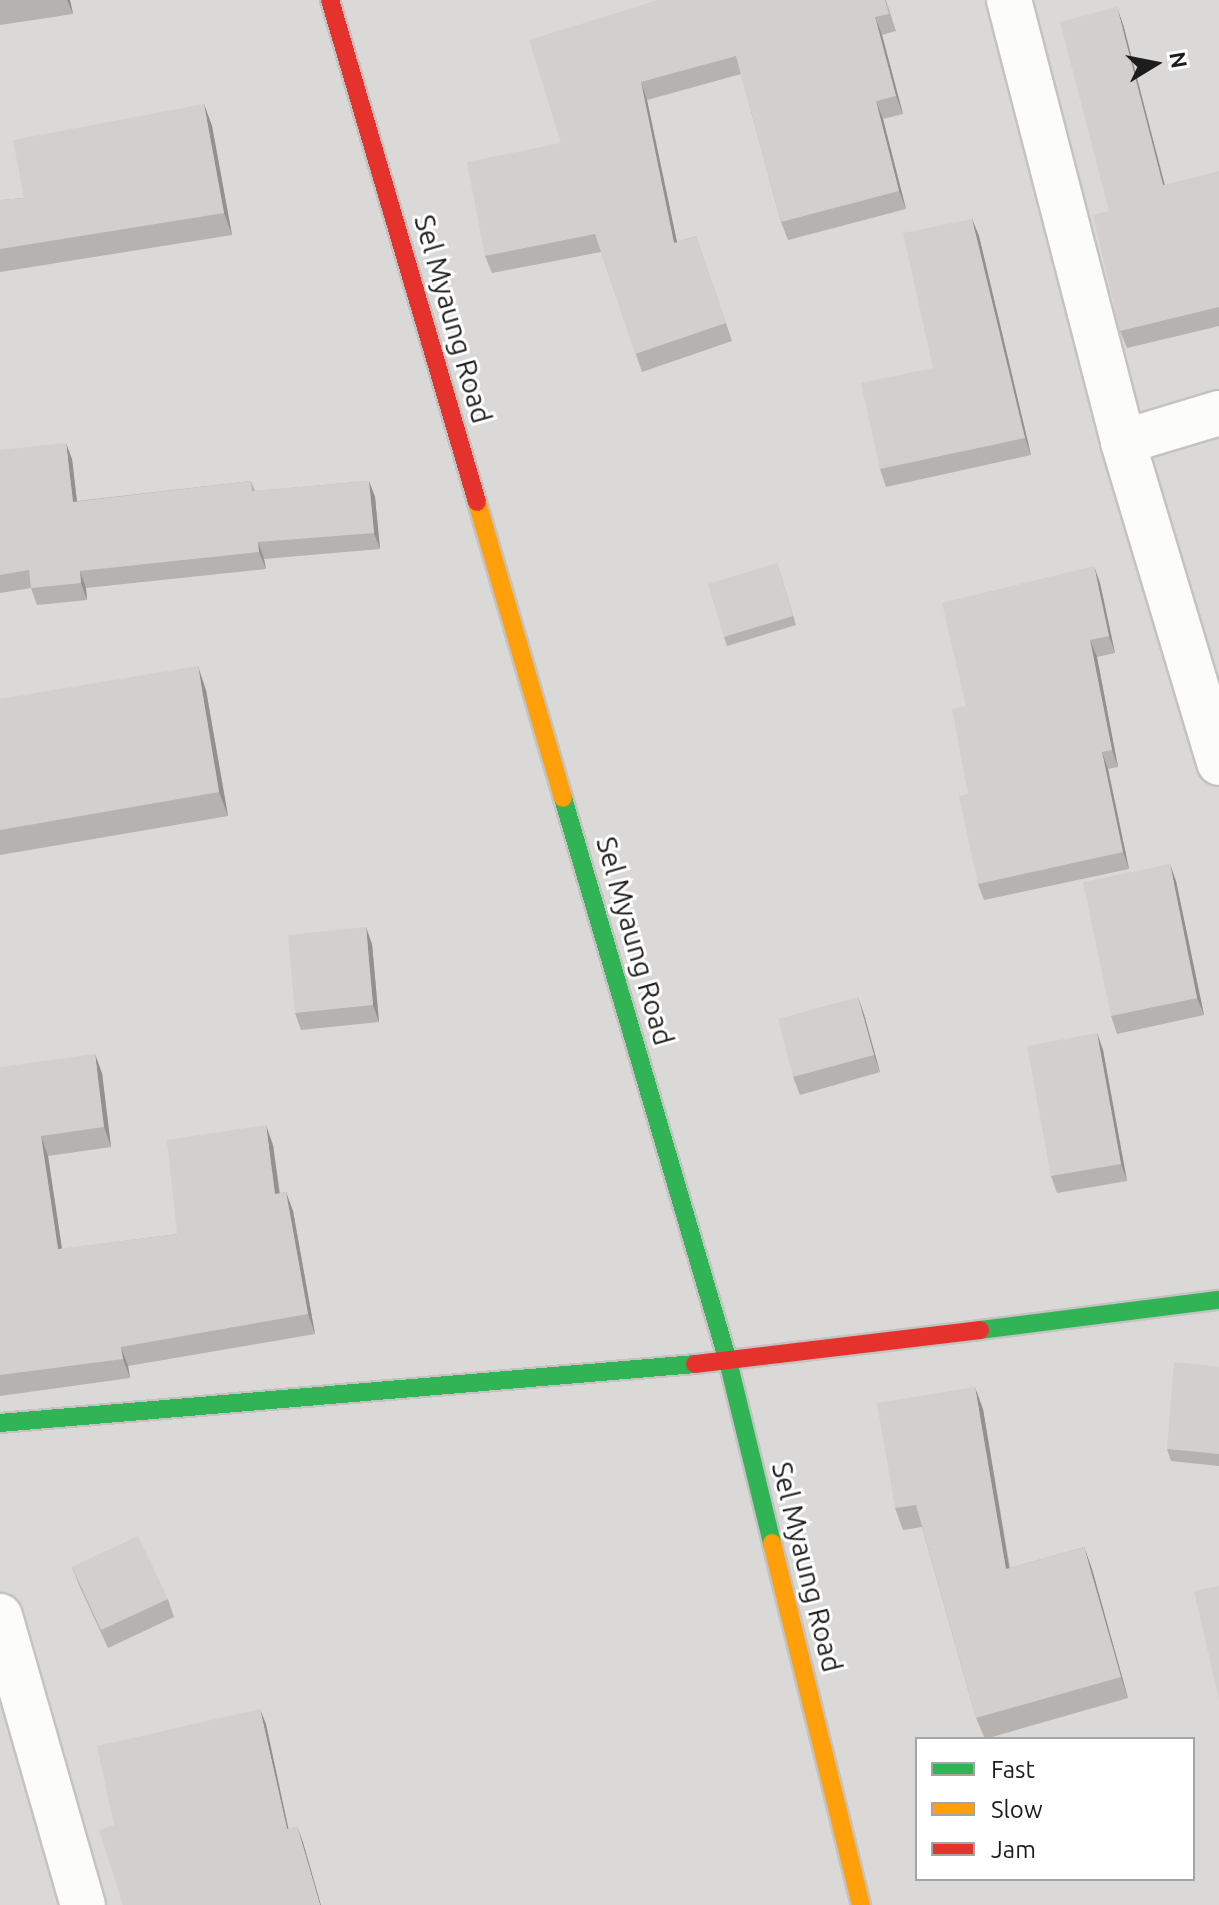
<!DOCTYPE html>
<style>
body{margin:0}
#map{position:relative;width:1219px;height:1905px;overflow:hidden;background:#ebe9e6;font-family:Ubuntu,sans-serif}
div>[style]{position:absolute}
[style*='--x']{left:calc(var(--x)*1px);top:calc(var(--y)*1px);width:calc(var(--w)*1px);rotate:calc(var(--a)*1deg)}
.residential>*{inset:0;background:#dad9d7}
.roads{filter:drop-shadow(2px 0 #c4c3c2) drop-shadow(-2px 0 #c4c3c2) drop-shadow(0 2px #c4c3c2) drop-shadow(0 -2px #c4c3c2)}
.street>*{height:44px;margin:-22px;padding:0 22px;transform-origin:22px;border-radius:22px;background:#fcfcfb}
.fast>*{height:18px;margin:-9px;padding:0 9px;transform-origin:9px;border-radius:9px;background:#30b455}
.slow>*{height:18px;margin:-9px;padding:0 9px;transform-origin:9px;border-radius:9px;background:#ff9f0a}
.jam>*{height:18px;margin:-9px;padding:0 9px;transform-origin:9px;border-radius:9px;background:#e5322d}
.wall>*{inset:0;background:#b5b2b0}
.shaded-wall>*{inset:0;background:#939190}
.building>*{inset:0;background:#d2cfcd}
span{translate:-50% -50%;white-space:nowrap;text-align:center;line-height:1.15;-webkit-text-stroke:6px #fff;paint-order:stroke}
.street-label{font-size:28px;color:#1d1d1d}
.legend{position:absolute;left:915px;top:1737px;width:280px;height:144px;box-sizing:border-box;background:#fff;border:2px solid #a5a5a5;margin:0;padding:10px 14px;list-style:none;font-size:24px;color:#1d1d1d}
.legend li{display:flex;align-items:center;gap:16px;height:40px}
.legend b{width:40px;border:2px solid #a5a5a5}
.north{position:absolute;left:1115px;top:24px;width:80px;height:80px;-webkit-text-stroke:6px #fff;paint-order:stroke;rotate:80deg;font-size:22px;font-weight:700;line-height:32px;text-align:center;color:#1d1d1d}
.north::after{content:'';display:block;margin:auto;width:28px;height:36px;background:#1d1d1d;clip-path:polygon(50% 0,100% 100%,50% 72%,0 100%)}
</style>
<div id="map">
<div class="residential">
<i style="clip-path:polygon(evenodd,0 0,1219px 0,1219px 1905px,0 1905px,0 0,917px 1739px,1193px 1739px,1193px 1879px,917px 1879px,917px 1739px)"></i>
</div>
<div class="roads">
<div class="street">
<i style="--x:1009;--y:0;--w:456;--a:75.5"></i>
<i style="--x:1123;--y:442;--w:335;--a:73.3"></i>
<i style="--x:1123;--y:442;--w:100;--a:-16.8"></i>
<i style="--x:0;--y:1616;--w:301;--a:74"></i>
</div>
<div class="fast">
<i style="--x:563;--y:798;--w:587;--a:73.67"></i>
<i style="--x:728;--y:1361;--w:187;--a:76.4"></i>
<i style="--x:980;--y:1330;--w:241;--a:-7.2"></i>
<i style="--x:0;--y:1423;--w:697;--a:-4.85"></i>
</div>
<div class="slow">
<i style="--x:477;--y:502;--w:308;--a:73.8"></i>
<i style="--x:772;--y:1543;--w:373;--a:76.2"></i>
</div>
<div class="jam">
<i style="--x:330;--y:0;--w:523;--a:73.68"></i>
<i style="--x:695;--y:1364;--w:287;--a:-6.8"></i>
</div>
</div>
<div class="wall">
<i style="clip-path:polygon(0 0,70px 0,73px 14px,0 25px)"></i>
<i style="clip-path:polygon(658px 0,886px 0,896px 31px,882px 35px,903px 114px,883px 119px,906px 209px,788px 240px,781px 222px,741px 74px,647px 100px,677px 242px,696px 236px,732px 341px,642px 372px,601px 252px,492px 273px,485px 256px)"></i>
<i style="clip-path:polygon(1123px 24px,1165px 185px,1219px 172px,1219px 326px,1127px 348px,1120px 331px,1109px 211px)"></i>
<i style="clip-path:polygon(204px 104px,212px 126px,232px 235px,0 272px,0 200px,24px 198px)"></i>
<i style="clip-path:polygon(972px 219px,979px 236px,1031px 455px,886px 487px,880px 469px,933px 368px)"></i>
<i style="clip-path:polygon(0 450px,72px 459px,77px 501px,251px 481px,255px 491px,369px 481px,375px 497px,380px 549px,264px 559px,266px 569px,86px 588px,87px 600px,37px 605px,31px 588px,0 593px)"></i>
<i style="clip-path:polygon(777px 563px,796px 625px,727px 646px,724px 637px)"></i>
<i style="clip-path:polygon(1100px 583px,1115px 653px,1097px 657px,1118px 767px,1108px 769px,1129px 869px,984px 900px,978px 884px,968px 794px)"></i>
<i style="clip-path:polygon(206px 690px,228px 816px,0 855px,0 699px)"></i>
<i style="clip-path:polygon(1176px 881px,1204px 1015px,1117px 1034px,1111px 1016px)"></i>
<i style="clip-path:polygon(372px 944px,379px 1022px,301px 1030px,295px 1013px)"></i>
<i style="clip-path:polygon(858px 997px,880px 1072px,800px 1095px,793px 1077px)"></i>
<i style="clip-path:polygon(1097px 1033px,1103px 1050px,1127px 1181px,1057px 1193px,1051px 1176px)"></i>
<i style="clip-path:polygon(0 1067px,102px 1073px,111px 1147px,48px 1156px,62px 1249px,177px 1234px,273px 1145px,280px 1193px,286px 1192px,293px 1211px,315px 1334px,128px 1366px,130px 1378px,0 1396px)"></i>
<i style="clip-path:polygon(1219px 1367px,1219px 1466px,1171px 1461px,1167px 1449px)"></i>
<i style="clip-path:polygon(983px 1409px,1010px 1568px,1084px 1547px,1092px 1569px,1128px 1698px,985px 1739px,976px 1718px,922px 1527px,903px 1530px,895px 1508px)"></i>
<i style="clip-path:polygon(72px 1567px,168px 1599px,174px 1617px,108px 1648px,79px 1585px)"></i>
</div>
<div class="shaded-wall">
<i style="clip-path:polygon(67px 0,70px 0,73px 14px)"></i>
<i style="clip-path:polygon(1117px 7px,1123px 24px,1169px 202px,1163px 185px)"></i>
<i style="clip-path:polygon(875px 17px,882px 35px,903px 114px,896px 96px)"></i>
<i style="clip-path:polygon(641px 82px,647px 100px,681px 261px,674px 243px)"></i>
<i style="clip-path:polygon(876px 101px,883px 119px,906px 209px,899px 191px)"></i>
<i style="clip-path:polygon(204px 104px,212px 126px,232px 235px,224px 213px)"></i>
<i style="clip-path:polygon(972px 219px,979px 236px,1031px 455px,1025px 438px)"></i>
<i style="clip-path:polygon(66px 443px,72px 459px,79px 519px,73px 502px)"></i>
<i style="clip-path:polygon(369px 481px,375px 497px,380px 549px,374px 533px)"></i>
<i style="clip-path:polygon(258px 542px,264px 559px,266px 569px,259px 552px)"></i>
<i style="clip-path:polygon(1094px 566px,1100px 583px,1115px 653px,1109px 636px)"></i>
<i style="clip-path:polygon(80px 571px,86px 588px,87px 600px,81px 583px)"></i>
<i style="clip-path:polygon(1090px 640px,1097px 657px,1118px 767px,1112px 750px)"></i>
<i style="clip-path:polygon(198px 666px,206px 690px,228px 816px,219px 792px)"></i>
<i style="clip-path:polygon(1102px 752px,1108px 769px,1129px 869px,1123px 852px)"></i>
<i style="clip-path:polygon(1170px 864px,1176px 881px,1204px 1015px,1197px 998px)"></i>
<i style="clip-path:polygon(366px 927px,372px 944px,379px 1022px,373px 1005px)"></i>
<i style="clip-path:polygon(858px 997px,864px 1014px,880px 1072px,874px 1055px)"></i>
<i style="clip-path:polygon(1097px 1033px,1103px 1050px,1127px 1181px,1121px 1164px)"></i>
<i style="clip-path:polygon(95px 1054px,102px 1073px,111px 1147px,104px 1127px)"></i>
<i style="clip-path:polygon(266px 1125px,273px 1145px,282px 1213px,275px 1194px)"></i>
<i style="clip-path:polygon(41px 1136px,48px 1156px,65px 1269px,58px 1249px)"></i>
<i style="clip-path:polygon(286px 1192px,293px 1211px,315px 1334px,308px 1314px)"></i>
<i style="clip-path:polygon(121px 1347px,128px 1366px,130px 1378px,123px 1359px)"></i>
<i style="clip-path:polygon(975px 1387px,983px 1409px,1013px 1591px,1006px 1569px)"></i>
<i style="clip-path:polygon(1084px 1547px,1092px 1569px,1128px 1698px,1121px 1677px)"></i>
<i style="clip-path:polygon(260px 1709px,266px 1724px,292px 1845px,287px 1829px)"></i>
<i style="clip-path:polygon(297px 1826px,303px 1842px,321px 1905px,320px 1905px)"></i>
</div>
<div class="building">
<i style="clip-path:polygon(658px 0,885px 0,889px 14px,875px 17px,896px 96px,876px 101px,899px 191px,781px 222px,736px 56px,641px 82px,674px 243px,696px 236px,726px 323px,635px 354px,595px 234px,485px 256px,467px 162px,561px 143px,529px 40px)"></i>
<i style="clip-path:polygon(1117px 7px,1163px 185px,1219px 171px,1219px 307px,1120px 331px,1093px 215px,1109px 211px,1060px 22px)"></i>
<i style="clip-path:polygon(204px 104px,224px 213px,0 249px,0 200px,24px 198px,13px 140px)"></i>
<i style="clip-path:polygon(972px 219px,1025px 438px,880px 469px,861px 383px,933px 368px,903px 233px)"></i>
<i style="clip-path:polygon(66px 443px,73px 502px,251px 481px,252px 491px,369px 481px,374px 533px,258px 542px,259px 552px,80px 571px,81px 583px,31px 588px,29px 570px,0 575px,0 450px)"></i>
<i style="clip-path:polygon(777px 563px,793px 616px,724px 637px,708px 584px)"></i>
<i style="clip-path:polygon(1094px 566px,1109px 636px,1090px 640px,1112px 750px,1102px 752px,1123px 852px,978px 884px,959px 796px,968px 794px,952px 709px,966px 706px,942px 603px)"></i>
<i style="clip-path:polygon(198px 666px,219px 792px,0 830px,0 699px)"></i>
<i style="clip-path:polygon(1170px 864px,1197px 998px,1111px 1016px,1083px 882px)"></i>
<i style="clip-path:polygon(366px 927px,373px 1005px,295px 1013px,288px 935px)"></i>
<i style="clip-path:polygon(858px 997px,874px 1055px,793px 1077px,778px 1019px)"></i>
<i style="clip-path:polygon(1097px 1033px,1121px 1164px,1051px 1176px,1027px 1046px)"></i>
<i style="clip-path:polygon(95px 1054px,104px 1127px,41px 1136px,58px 1249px,177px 1234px,167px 1140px,266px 1125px,275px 1194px,286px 1192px,308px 1314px,121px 1347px,123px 1359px,0 1375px,0 1067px)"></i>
<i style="clip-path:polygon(1174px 1362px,1219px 1367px,1219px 1454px,1167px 1449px)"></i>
<i style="clip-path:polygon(975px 1387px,1006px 1569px,1084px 1547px,1121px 1677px,976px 1718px,916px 1505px,895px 1508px,877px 1403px)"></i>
<i style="clip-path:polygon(138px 1536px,168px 1599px,101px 1630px,72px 1567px)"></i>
<i style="clip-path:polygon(1219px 1586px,1219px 1700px,1194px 1591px)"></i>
<i style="clip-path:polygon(260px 1709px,287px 1829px,297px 1826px,320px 1905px,123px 1905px,99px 1830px,114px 1825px,97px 1746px)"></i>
</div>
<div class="street-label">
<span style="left:453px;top:319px;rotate:74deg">Sel Myaung Road</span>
<span style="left:635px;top:941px;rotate:74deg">Sel Myaung Road</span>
<span style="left:807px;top:1567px;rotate:76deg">Sel Myaung Road</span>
</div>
<ul class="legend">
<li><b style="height:10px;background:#30b455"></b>Fast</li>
<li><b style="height:10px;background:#ff9f0a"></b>Slow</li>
<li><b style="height:10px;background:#e5322d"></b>Jam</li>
</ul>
<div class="north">N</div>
</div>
